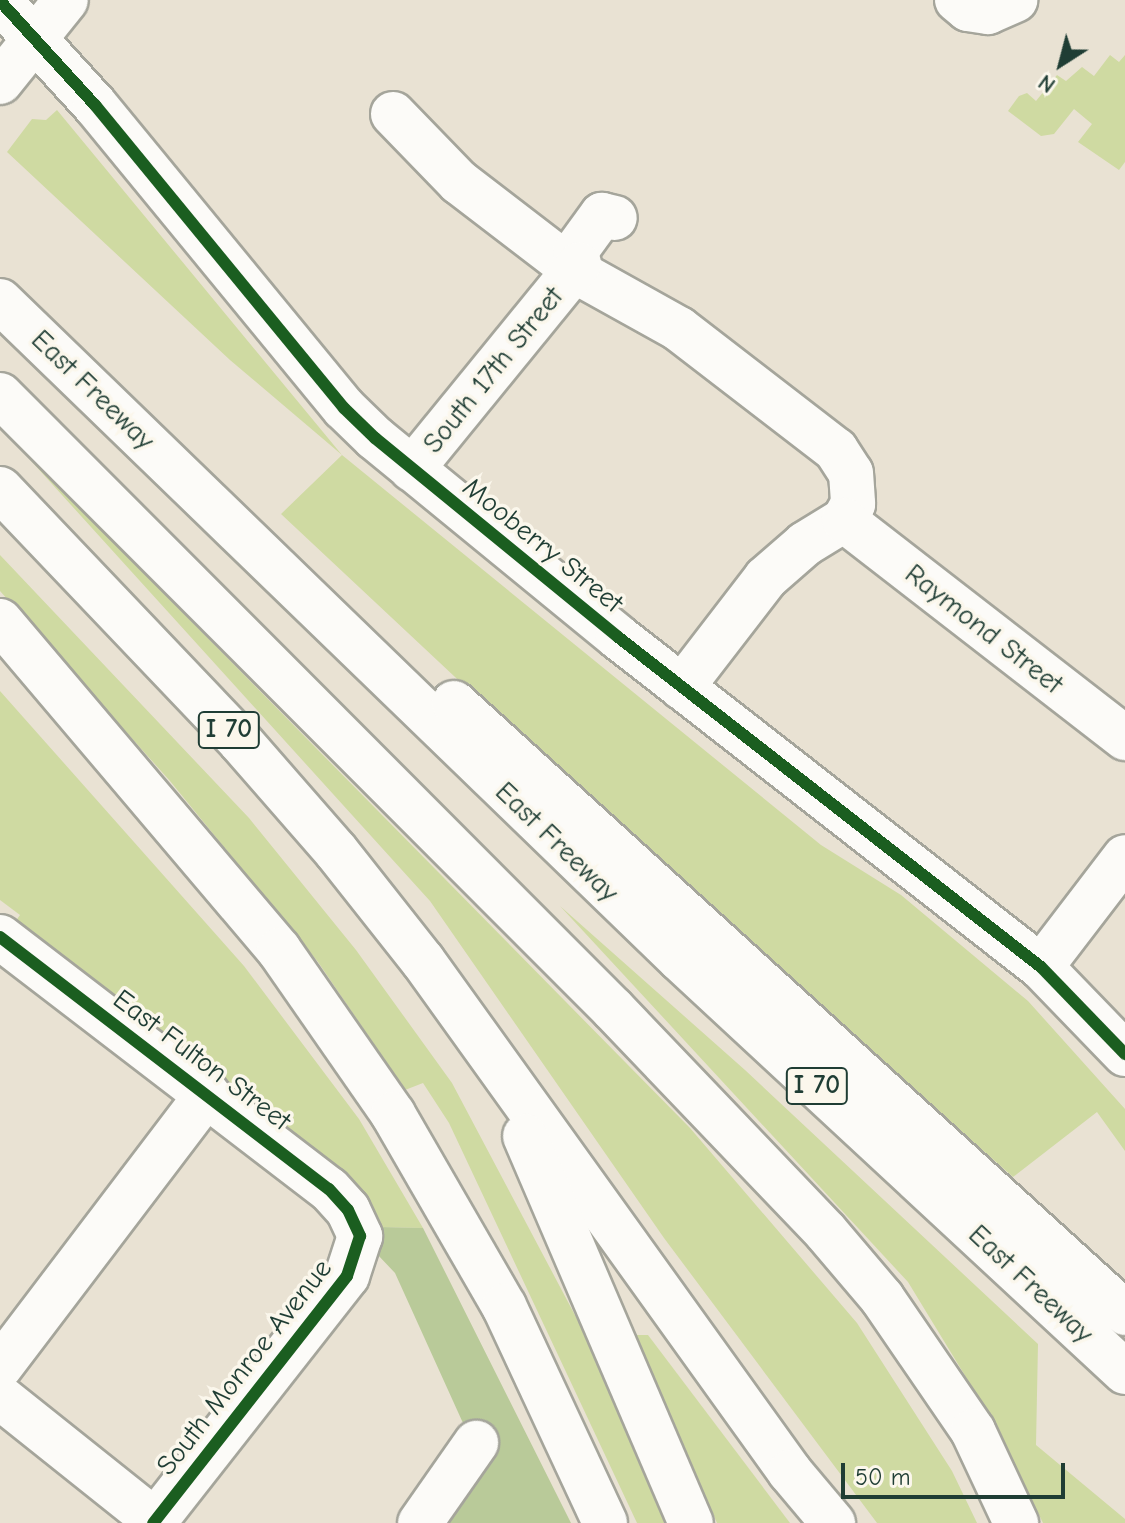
<!DOCTYPE html>
<style>
body{margin:0}
#map{position:relative;width:1125px;height:1523px;overflow:hidden;background:#e9e2d3;font-family:"Comic Neue",sans-serif}
div>[style]{position:absolute}
[style*='--x']{left:calc(var(--x)*1px);top:calc(var(--y)*1px);width:calc(var(--w)*1px);rotate:calc(var(--a)*1deg)}
.green>*{inset:0;background:#cfdaa2}
.forest>*{inset:0;background:#b9ca99}
.roads{filter:drop-shadow(2px 0 #a5a59b) drop-shadow(-2px 0 #a5a59b) drop-shadow(0 2px #a5a59b) drop-shadow(0 -2px #a5a59b)}
.minor>*{height:44px;margin:-22px;padding:0 22px;transform-origin:22px;border-radius:22px;background:#fcfbf8}
.highway>*{height:44px;margin:-22px;padding:0 22px;transform-origin:22px;border-radius:22px;background:#fcfbf8}
.cycleway>*{height:12px;margin:-6px;padding:0 6px;transform-origin:6px;border-radius:6px;background:#1b5e20}
span{translate:-50% -50%;white-space:nowrap;text-align:center;line-height:1.15;-webkit-text-stroke:7px #fbf7ec;paint-order:stroke}
.shield-label span{padding:2px 6px;background:#fbf7ec;border:2px solid;border-radius:6px;-webkit-text-stroke-width:0}
.shield-label{font-size:26px;color:#1f3d34;font-weight:700}
.street-label{font-size:28px;color:#1f3d34}
.north{position:absolute;left:1021px;top:24px;width:80px;height:80px;-webkit-text-stroke:6px #fbf7ec;paint-order:stroke;rotate:216deg;font-size:22px;font-weight:700;line-height:32px;text-align:center;color:#1f3d34}
.north::after{content:'';display:block;margin:auto;width:28px;height:36px;background:#1f3d34;clip-path:polygon(50% 0,100% 100%,50% 72%,0 100%)}
.scale{position:absolute;left:841px;top:1463px;width:224px;height:36px;box-sizing:border-box;border:4px solid #1f3d34;border-top:0;padding-left:10px;font-size:24px;line-height:28px;white-space:nowrap;color:#1f3d34;-webkit-text-stroke:6px #fbf7ec;paint-order:stroke}
</style>
<div id="map">
<div class="green">
<i style="clip-path:polygon(1110px 55px,1119px 62px,1125px 55px,1125px 162px,1119px 170px,1078px 142px,1092px 124px,1074px 109px,1054px 134px,1041px 136px,1008px 111px,1019px 96px,1027px 93px,1036px 101px,1057px 75px,1066px 81px,1082px 67px,1094px 76px)"></i>
<i style="clip-path:polygon(57px 110px,342px 455px,821px 845px,901px 895px,1028px 1001px,1125px 1109px,1125px 1151px,1097px 1112px,1013px 1177px,579px 793px,281px 514px,342px 455px,230px 360px,7px 152px,32px 119px,46px 120px)"></i>
<i style="clip-path:polygon(4px 431px,690px 1128px,857px 1323px,952px 1471px,977px 1523px,877px 1523px,664px 1238px,430px 901px)"></i>
<i style="clip-path:polygon(0 555px,249px 818px,356px 950px,452px 1083px,621px 1402px,670px 1523px,637px 1523px,449px 1123px,423px 1083px,405px 1090px,318px 962px,170px 781px,0 591px)"></i>
<i style="clip-path:polygon(0 691px,244px 966px,359px 1119px,423px 1228px,380px 1227px,360px 1195px,15px 922px,20px 915px,0 900px)"></i>
<i style="clip-path:polygon(560px 906px,745px 1070px,1038px 1344px,1036px 1445px,1125px 1519px,1125px 1523px,1043px 1523px,989px 1415px,908px 1282px)"></i>
<i style="clip-path:polygon(635px 1335px,648px 1335px,790px 1523px,717px 1523px)"></i>
</div>
<div class="forest">
<i style="clip-path:polygon(380px 1227px,423px 1228px,571px 1523px,439px 1523px,482px 1465px,395px 1273px,377px 1254px)"></i>
</div>
<div class="roads">
<div class="minor">
<i style="--x:957;--y:0;--w:14;--a:39"></i>
<i style="--x:968;--y:9;--w:20;--a:9"></i>
<i style="--x:988;--y:12;--w:30;--a:-24"></i>
<i style="--x:0;--y:1;--w:141;--a:47.6"></i>
<i style="--x:95;--y:105;--w:392;--a:50.6"></i>
<i style="--x:344;--y:408;--w:43;--a:44.1"></i>
<i style="--x:375;--y:438;--w:314;--a:39.3"></i>
<i style="--x:618;--y:637;--w:536;--a:37.96"></i>
<i style="--x:1041;--y:967;--w:121;--a:46"></i>
<i style="--x:0;--y:82;--w:105;--a:-51.2"></i>
<i style="--x:393;--y:114;--w:95;--a:45.9"></i>
<i style="--x:459;--y:182;--w:146;--a:37.5"></i>
<i style="--x:575;--y:271;--w:119;--a:29.1"></i>
<i style="--x:679;--y:329;--w:198;--a:37.6"></i>
<i style="--x:836;--y:450;--w:27;--a:57"></i>
<i style="--x:851;--y:473;--w:31;--a:86"></i>
<i style="--x:853;--y:504;--w:18;--a:119"></i>
<i style="--x:844;--y:520;--w:46;--a:148.4"></i>
<i style="--x:805;--y:544;--w:52;--a:138.9"></i>
<i style="--x:766;--y:578;--w:138;--a:127.6"></i>
<i style="--x:579;--y:264;--w:13;--a:-108"></i>
<i style="--x:575;--y:252;--w:46;--a:-53.9"></i>
<i style="--x:602;--y:215;--w:13;--a:13"></i>
<i style="--x:412;--y:469;--w:264;--a:-50.8"></i>
<i style="--x:844;--y:520;--w:356;--a:37.8"></i>
<i style="--x:0;--y:937;--w:414;--a:37.5"></i>
<i style="--x:329;--y:1189;--w:28;--a:48"></i>
<i style="--x:348;--y:1210;--w:29;--a:65"></i>
<i style="--x:360;--y:1236;--w:42;--a:108"></i>
<i style="--x:347;--y:1276;--w:314;--a:128.1"></i>
<i style="--x:1041;--y:967;--w:138;--a:-52.6"></i>
<i style="--x:0;--y:1367;--w:343;--a:-52.8"></i>
<i style="--x:0;--y:1397;--w:202;--a:38.6"></i>
<i style="--x:420;--y:1523;--w:98;--a:-55"></i>
</div>
<div class="highway">
<i style="--x:0;--y:301;--w:946;--a:44.06"></i>
<i style="--x:680;--y:959;--w:607;--a:42.86"></i>
<i style="--x:0;--y:395;--w:868;--a:45.05"></i>
<i style="--x:613;--y:1009;--w:308;--a:46.3"></i>
<i style="--x:826;--y:1232;--w:87;--a:49.7"></i>
<i style="--x:882;--y:1298;--w:161;--a:55.6"></i>
<i style="--x:973;--y:1431;--w:102;--a:64.9"></i>
<i style="--x:0;--y:489;--w:348;--a:46.4"></i>
<i style="--x:240;--y:741;--w:146;--a:48.9"></i>
<i style="--x:336;--y:851;--w:140;--a:51.7"></i>
<i style="--x:423;--y:961;--w:629;--a:54.31"></i>
<i style="--x:790;--y:1472;--w:67;--a:49.9"></i>
<i style="--x:0;--y:621;--w:431;--a:49.7"></i>
<i style="--x:279;--y:950;--w:200;--a:55.2"></i>
<i style="--x:393;--y:1114;--w:222;--a:60"></i>
<i style="--x:504;--y:1306;--w:239;--a:65"></i>
<i style="--x:454;--y:703;--w:907;--a:42.27"></i>
<i style="--x:525;--y:1136;--w:421;--a:66.8"></i>
</div>
</div>
<div class="cycleway">
<i style="--x:0;--y:1;--w:141;--a:47.6"></i>
<i style="--x:95;--y:105;--w:392;--a:50.6"></i>
<i style="--x:344;--y:408;--w:43;--a:44.1"></i>
<i style="--x:375;--y:438;--w:314;--a:39.3"></i>
<i style="--x:618;--y:637;--w:536;--a:37.96"></i>
<i style="--x:1041;--y:967;--w:121;--a:46"></i>
<i style="--x:0;--y:937;--w:414;--a:37.5"></i>
<i style="--x:329;--y:1189;--w:28;--a:48"></i>
<i style="--x:348;--y:1210;--w:29;--a:65"></i>
<i style="--x:360;--y:1236;--w:42;--a:108"></i>
<i style="--x:347;--y:1276;--w:314;--a:128.1"></i>
</div>
<div class="shield-label">
<span style="left:229px;top:730px">I 70</span>
<span style="left:817px;top:1086px">I 70</span>
</div>
<div class="street-label">
<span style="left:493px;top:370px;rotate:-51deg">South 17th Street</span>
<span style="left:93px;top:390px;rotate:44deg">East Freeway</span>
<span style="left:543px;top:545px;rotate:39deg">Mooberry Street</span>
<span style="left:984px;top:629px;rotate:38deg">Raymond Street</span>
<span style="left:557px;top:842px;rotate:44deg">East Freeway</span>
<span style="left:202px;top:1060px;rotate:37deg">East Fulton Street</span>
<span style="left:1031px;top:1284px;rotate:43deg">East Freeway</span>
<span style="left:244px;top:1367px;rotate:-52deg">South Monroe Avenue</span>
</div>
<div class="north">N</div>
<div class="scale">50 m</div>
</div>
